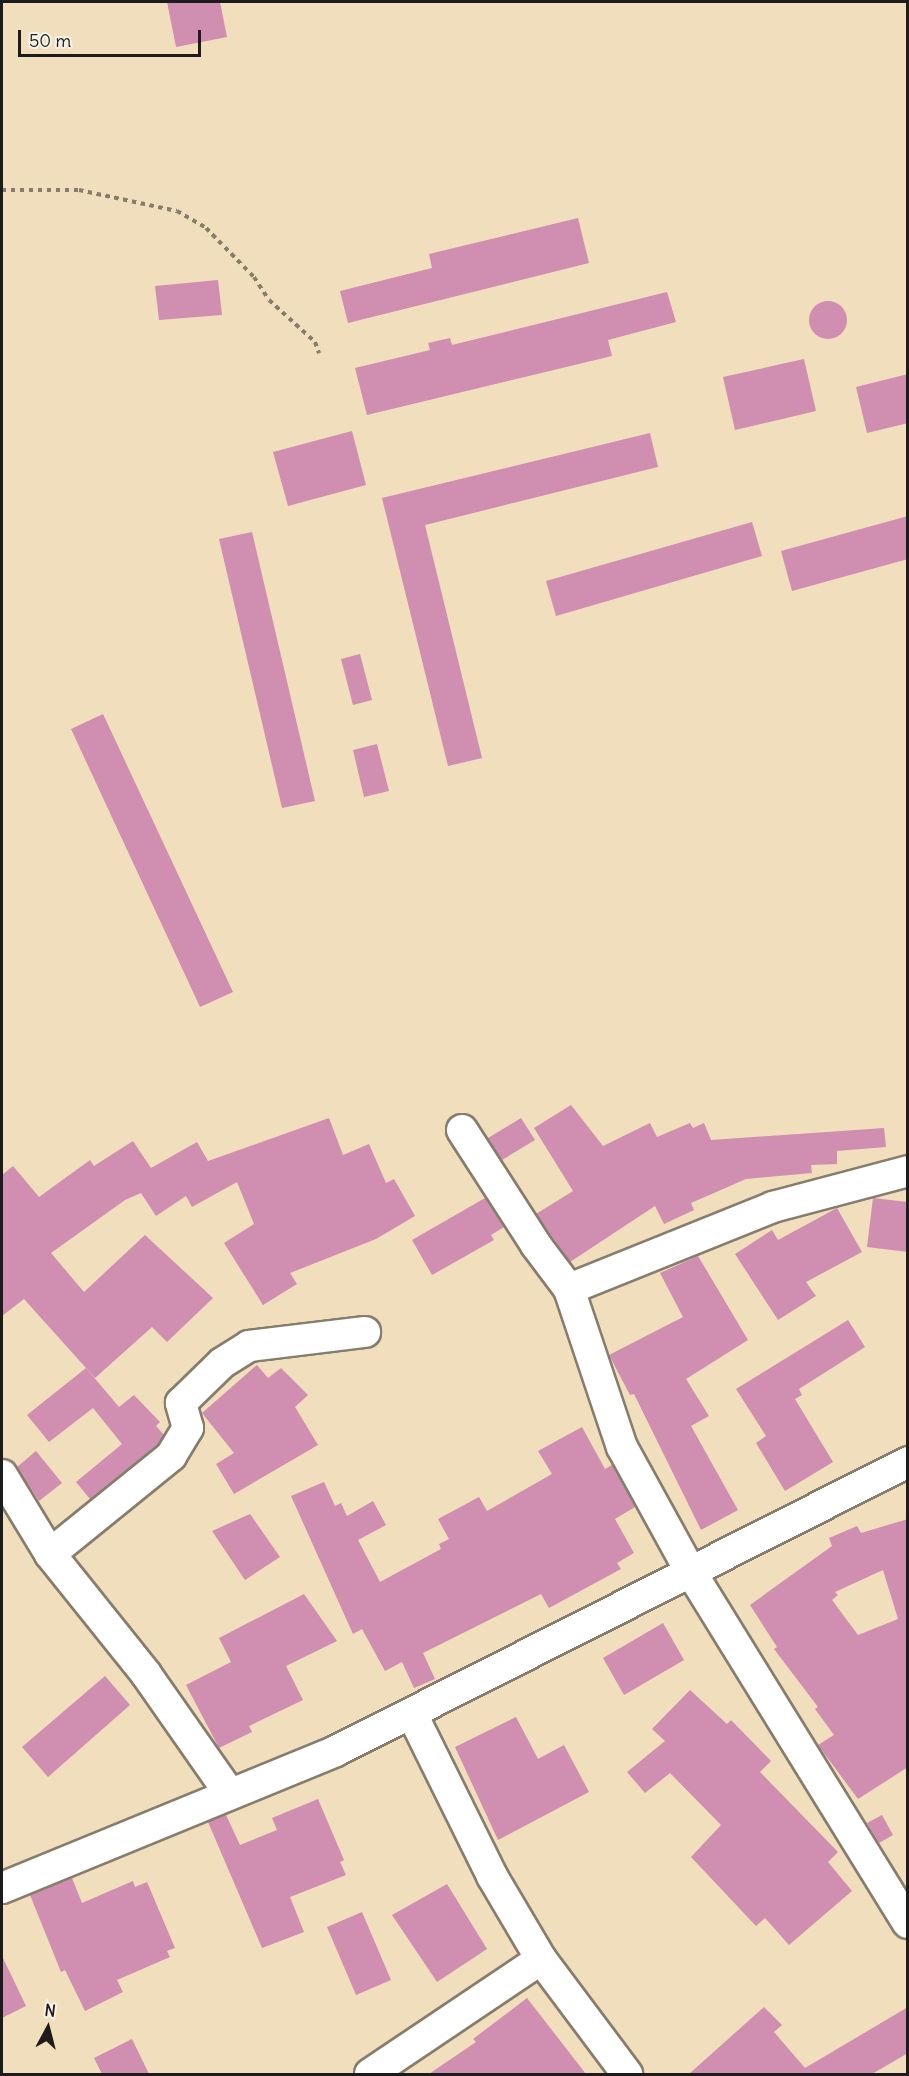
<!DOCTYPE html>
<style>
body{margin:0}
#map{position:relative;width:909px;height:2076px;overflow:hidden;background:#f0debd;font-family:Delius,sans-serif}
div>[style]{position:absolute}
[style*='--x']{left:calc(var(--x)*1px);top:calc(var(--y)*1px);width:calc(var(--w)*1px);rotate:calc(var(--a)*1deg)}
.building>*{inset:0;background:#d08eb0}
.round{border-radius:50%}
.path>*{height:4px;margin-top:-2px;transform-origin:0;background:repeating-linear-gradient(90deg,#867d6c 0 4.5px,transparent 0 9px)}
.roads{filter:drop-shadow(2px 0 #867d6c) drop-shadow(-2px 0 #867d6c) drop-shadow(0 2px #867d6c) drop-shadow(0 -2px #867d6c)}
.street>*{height:30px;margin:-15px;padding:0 15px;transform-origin:15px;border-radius:15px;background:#fff}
span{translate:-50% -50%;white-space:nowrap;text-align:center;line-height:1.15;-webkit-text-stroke:5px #f7f3e8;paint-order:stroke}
.frame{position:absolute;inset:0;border:3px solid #1c1c1c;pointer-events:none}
.north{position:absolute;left:18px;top:1998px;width:60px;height:60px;-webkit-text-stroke:4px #f7f3e8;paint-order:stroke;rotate:7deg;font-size:16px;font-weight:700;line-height:24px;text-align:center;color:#1c1c1c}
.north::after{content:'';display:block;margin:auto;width:21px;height:27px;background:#1c1c1c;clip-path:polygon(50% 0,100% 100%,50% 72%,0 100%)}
.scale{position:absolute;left:18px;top:30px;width:183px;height:27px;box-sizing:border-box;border:3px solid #1c1c1c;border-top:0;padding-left:8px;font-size:18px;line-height:21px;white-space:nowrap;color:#1c1c1c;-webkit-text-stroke:4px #f7f3e8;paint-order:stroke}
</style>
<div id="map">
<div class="building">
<i style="clip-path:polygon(167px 2px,220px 2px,227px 37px,176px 47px)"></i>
<i style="clip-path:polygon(578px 218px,589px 263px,348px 323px,340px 291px,432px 268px,429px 254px)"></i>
<i style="clip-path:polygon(218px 280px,222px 315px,159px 320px,155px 286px)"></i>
<i style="clip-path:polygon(667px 292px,676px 322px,608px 340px,612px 356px,367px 415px,355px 368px,430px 350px,428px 343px,450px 338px,452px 345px)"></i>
<i class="round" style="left:809px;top:301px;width:38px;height:38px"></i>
<i style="clip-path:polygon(804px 359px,816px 411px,735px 430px,723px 377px)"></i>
<i style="clip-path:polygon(908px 374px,908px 423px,867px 433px,856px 387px)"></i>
<i style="clip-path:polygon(352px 431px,366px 485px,288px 506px,273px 452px)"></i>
<i style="clip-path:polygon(650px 433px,658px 467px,425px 525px,482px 758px,448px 766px,382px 498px)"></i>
<i style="clip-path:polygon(908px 516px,908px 559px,792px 591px,781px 551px)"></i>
<i style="clip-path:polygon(752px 522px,762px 556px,556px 616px,546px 581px)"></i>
<i style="clip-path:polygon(252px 532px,315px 801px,282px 808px,219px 539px)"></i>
<i style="clip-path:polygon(360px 654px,372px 700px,353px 705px,341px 659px)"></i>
<i style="clip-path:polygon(103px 714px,233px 992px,200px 1007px,71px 729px)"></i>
<i style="clip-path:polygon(377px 744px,389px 791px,364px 797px,353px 750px)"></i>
<i style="clip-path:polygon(571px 1105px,603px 1146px,650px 1123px,657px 1137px,690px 1123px,693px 1128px,704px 1123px,711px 1140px,884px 1128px,886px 1147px,837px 1151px,837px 1164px,811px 1165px,812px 1173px,746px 1179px,691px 1203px,694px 1210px,664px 1224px,655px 1206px,570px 1262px,536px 1214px,573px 1191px,534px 1128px)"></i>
<i style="clip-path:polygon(329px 1118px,343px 1155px,369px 1144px,386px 1183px,394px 1179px,415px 1216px,376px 1239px,290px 1273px,297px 1284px,263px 1305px,224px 1243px,254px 1224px,237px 1182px,192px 1207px,186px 1196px,156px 1216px,141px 1193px,125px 1200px,51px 1253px,84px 1292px,145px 1235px,213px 1298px,167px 1342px,152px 1327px,95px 1378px,24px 1299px,2px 1316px,2px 1175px,13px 1166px,39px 1197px,90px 1160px,94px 1166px,133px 1141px,151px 1168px,197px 1142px,208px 1161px)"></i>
<i style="clip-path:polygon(521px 1118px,535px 1140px,502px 1160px,488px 1138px)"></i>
<i style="clip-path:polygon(485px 1198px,504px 1227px,491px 1235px,494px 1240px,432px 1275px,412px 1240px)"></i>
<i style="clip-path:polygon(873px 1198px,908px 1202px,908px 1252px,867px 1247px)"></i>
<i style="clip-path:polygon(837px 1208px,862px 1252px,806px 1282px,816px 1296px,778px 1320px,735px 1254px,772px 1230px,778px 1240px)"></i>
<i style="clip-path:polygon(698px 1256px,748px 1340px,686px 1379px,709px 1416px,691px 1426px,738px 1510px,701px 1530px,634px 1394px,630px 1395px,609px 1355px,683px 1317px,660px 1273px)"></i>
<i style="clip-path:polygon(848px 1320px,865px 1347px,799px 1389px,802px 1395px,795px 1399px,833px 1462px,785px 1491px,756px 1443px,766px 1436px,736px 1389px)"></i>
<i style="clip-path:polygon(257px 1365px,268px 1378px,281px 1368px,308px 1395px,295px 1407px,318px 1445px,234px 1494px,216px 1464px,234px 1453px,202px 1413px)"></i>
<i style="clip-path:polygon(86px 1368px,119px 1407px,134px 1395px,160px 1422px,156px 1426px,164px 1435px,158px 1444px,90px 1499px,76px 1482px,122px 1444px,93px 1408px,49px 1442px,27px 1415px)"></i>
<i style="clip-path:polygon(582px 1427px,605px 1469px,612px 1465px,635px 1507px,615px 1519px,634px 1553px,617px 1563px,621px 1569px,549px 1608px,541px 1594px,423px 1653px,435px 1679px,414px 1688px,402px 1662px,385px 1671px,362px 1629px,353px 1634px,291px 1496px,324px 1482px,335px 1506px,341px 1503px,347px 1516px,373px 1501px,386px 1525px,358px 1540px,380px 1582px,441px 1549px,439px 1544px,449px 1539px,438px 1519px,479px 1497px,487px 1511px,552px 1474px,538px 1451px)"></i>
<i style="clip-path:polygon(36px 1451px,62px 1483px,39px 1501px,17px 1467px)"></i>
<i style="clip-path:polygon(250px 1514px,280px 1557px,245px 1580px,212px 1531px)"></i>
<i style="clip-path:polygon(evenodd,908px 1519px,908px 1767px,858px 1799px,818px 1745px,834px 1735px,815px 1709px,818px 1707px,774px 1649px,777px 1647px,750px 1605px,832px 1546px,829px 1538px,857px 1526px,861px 1533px,908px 1519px,883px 1570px,898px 1619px,858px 1635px,832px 1600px,838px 1595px,835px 1592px,883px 1570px)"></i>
<i style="clip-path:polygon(304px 1594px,337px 1641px,286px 1666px,303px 1700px,249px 1726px,252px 1732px,219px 1748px,186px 1685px,231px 1662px,219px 1638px)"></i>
<i style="clip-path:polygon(663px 1623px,684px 1660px,624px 1695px,603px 1658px)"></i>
<i style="clip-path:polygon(105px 1676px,130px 1705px,48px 1777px,22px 1747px)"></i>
<i style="clip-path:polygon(690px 1690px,727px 1724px,731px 1720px,771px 1761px,760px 1772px,838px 1852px,828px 1862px,852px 1891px,789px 1945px,765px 1918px,756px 1926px,691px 1857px,721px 1825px,670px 1773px,645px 1793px,627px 1772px,665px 1741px,652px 1729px)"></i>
<i style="clip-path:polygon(516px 1717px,538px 1759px,564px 1745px,589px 1792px,498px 1840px,455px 1747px)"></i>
<i style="clip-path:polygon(318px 1799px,344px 1860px,340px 1862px,346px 1875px,290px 1897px,304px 1932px,262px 1948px,208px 1822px,226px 1815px,240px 1845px,277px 1830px,272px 1818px)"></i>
<i style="clip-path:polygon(882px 1815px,893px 1835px,879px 1843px,867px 1823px)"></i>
<i style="clip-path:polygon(72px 1878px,82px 1903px,133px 1881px,135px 1887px,147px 1882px,175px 1948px,167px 1951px,170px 1957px,117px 1980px,123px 1992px,85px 2011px,65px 1970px,61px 1972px,30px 1895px)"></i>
<i style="clip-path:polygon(447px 1884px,487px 1949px,437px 1982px,392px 1915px)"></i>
<i style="clip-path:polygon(362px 1912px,391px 1980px,356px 1995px,327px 1927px)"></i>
<i style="clip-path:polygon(2px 1956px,26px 2006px,2px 2018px)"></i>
<i style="clip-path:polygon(527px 1998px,586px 2074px,429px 2074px,476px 2042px,473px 2039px)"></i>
<i style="clip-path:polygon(764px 2007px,782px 2025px,774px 2032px,805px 2068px,908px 2007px,908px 2053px,872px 2074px,689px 2074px)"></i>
<i style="clip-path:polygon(132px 2039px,149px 2074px,102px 2074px,94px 2058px)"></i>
</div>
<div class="path">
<i style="--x:2;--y:190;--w:77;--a:0"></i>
<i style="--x:79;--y:190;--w:100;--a:12.1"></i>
<i style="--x:177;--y:211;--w:34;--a:30"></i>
<i style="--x:206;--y:228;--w:69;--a:45.6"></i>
<i style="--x:254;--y:277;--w:27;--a:57"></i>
<i style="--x:269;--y:300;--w:62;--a:42.4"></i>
<i style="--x:315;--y:342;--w:12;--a:70"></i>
</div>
<div class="roads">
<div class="street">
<i style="--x:462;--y:1130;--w:137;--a:57.2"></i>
<i style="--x:536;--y:1245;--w:55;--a:53.1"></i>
<i style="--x:569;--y:1289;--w:167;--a:71.5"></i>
<i style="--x:622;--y:1447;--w:139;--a:61.2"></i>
<i style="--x:689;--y:1569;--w:416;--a:58.3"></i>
<i style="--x:569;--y:1289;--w:220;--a:-21.9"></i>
<i style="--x:773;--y:1207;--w:140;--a:-14.9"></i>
<i style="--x:2;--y:1475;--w:92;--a:58.7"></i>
<i style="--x:50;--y:1554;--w:154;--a:51.3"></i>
<i style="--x:146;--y:1674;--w:146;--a:55"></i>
<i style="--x:50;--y:1554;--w:156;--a:-39"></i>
<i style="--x:171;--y:1456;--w:33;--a:-59"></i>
<i style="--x:188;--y:1428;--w:26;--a:-106"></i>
<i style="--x:181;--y:1403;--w:57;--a:-44.3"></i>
<i style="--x:222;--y:1363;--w:32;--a:-32"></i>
<i style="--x:249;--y:1346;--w:117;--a:-6.9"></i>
<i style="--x:412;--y:1714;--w:181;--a:63.7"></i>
<i style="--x:492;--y:1876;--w:96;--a:59.4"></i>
<i style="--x:541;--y:1959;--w:144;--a:53.2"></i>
<i style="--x:2;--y:1888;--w:361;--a:-22.3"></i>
<i style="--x:336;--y:1751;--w:641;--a:-26.8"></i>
<i style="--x:370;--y:2074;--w:206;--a:-33.9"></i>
</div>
</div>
<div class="frame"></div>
<div class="north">N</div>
<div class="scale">50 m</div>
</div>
